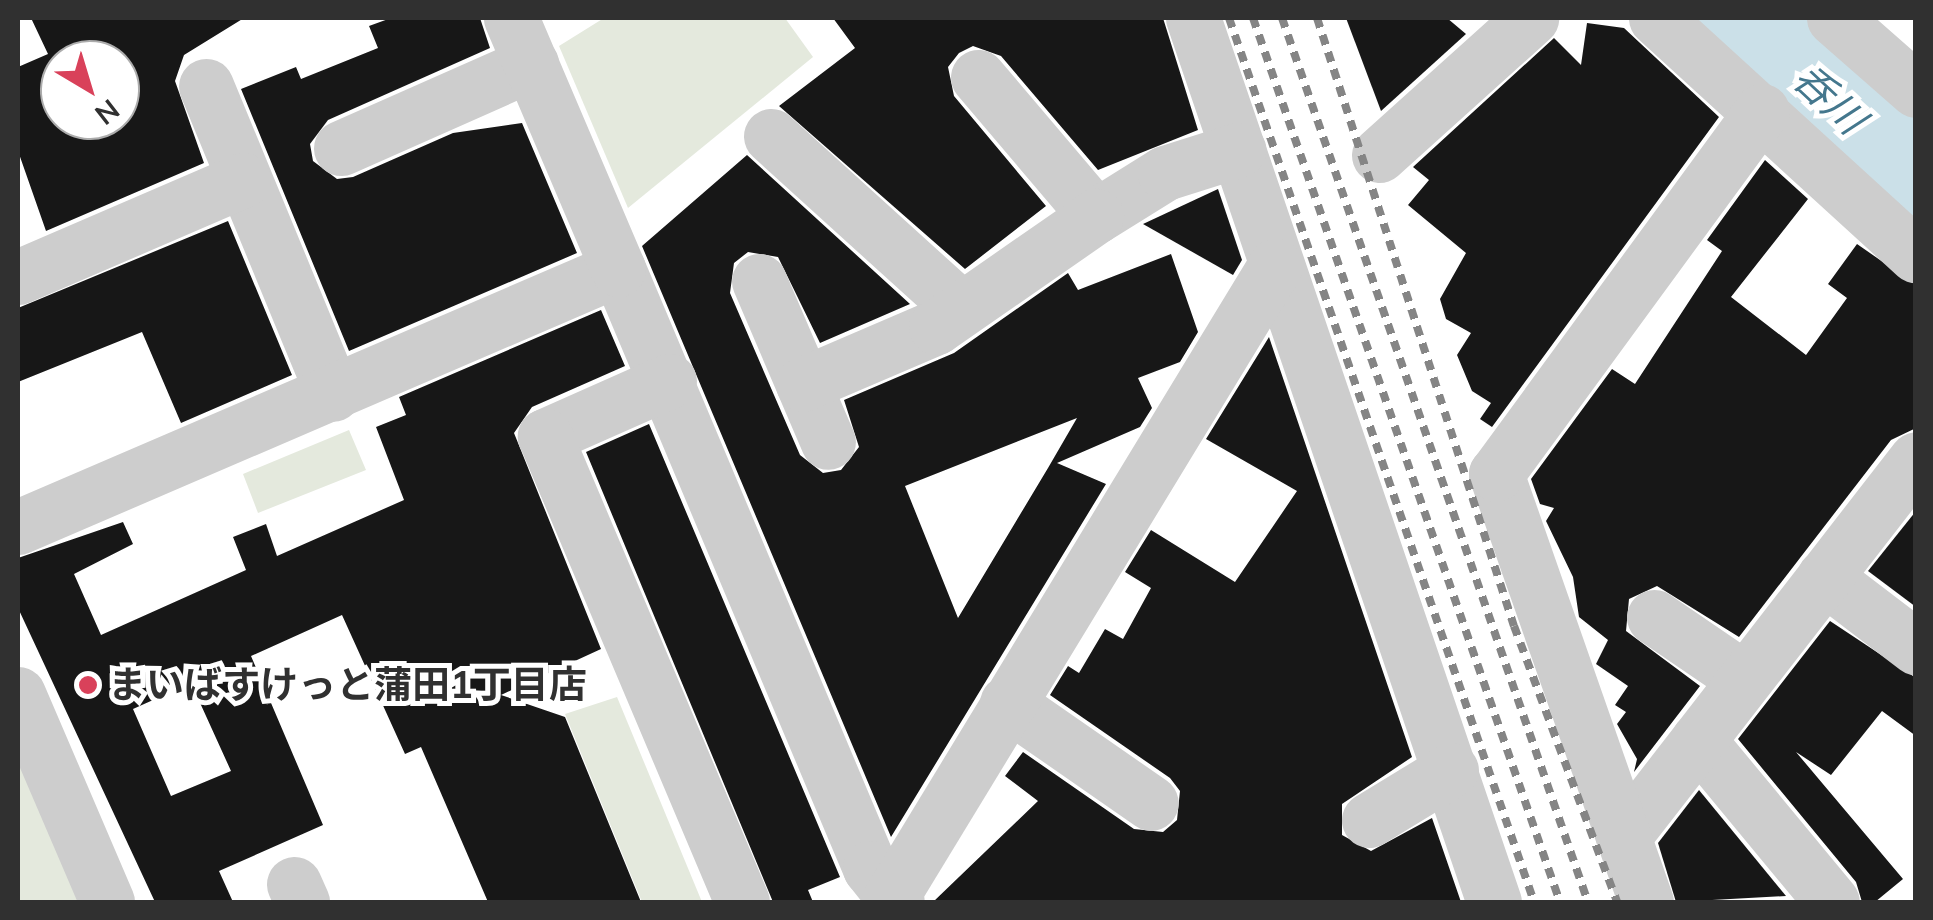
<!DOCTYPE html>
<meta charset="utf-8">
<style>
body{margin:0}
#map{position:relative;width:1933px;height:920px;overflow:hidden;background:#fff;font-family:Mulish,"Noto Sans JP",sans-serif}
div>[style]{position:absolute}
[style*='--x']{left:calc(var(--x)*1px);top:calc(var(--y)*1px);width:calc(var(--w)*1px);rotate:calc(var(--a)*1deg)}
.green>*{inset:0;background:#e4e9dd}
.water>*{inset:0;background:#cbe0e8}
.building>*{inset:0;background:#171717}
.minor>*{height:55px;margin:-27.5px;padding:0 27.5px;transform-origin:27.5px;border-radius:27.5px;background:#cdcdcd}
.rail>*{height:8px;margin-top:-4px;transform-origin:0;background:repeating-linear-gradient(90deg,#858585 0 10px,transparent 0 18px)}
.dots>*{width:28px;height:28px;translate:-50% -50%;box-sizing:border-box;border:5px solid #fff;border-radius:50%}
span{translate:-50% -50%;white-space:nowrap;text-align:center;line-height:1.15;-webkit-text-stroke:10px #fff;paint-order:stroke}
.poi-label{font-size:38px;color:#303030;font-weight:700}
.left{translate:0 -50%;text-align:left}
.water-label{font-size:40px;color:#44778d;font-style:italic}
.frame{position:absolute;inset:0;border:20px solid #303030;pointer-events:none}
.north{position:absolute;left:40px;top:40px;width:100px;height:100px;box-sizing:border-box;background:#fff;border:2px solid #acacac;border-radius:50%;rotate:142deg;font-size:28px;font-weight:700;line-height:40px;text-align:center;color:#303030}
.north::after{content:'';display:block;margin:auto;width:35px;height:45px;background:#d9415a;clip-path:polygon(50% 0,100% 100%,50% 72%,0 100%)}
</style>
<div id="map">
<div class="green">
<i style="clip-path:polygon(604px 18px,785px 18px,813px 57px,628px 208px,559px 46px)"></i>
<i style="clip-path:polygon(349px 430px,366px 470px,258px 513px,243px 474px)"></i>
<i style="clip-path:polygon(617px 697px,702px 902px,642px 902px,565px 714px)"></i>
<i style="clip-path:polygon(18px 727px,92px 902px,18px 902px)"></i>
</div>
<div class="water">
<i style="clip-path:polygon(1680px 18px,1809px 18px,1915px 116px,1915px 236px)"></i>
</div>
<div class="building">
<i style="clip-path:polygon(evenodd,31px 18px,244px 18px,184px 55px,175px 81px,204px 163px,46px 231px,18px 151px,18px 67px,48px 54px,31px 18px,60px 60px,120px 60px,120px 120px,60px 120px,60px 60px)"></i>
<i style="clip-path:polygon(391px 18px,480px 18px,490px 48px,328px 120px,310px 144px,313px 161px,337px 179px,353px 177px,453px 133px,522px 123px,577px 253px,349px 351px,241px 89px,296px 67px,301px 79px,378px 48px,369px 26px)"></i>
<i style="clip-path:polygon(833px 18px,1163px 18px,1198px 130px,1098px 170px,1001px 56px,973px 46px,959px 53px,948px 67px,954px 96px,1046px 206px,965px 269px,779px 106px,855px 48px)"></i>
<i style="clip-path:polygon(1346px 18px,1447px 18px,1466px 34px,1381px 111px)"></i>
<i style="clip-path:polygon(1587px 23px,1624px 28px,1719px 117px,1492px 427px,1480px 419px,1491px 403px,1472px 391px,1457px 355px,1471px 333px,1446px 319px,1440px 299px,1466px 253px,1408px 205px,1429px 180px,1413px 167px,1554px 38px,1581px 65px)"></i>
<i style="clip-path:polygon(evenodd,747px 155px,910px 304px,820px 343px,778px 257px,748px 252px,734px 263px,730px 293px,774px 395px,800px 455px,823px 473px,841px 470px,859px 447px,844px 400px,954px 353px,1068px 273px,1078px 290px,1171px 254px,1198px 332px,1180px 362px,1138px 378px,1152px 408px,1140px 427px,1057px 463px,1106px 484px,891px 837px,642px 246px,747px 155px,1077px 418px,1048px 468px,958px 618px,905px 486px,1077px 418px)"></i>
<i style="clip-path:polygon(1765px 160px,1808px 199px,1731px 297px,1806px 355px,1847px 298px,1828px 284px,1857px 244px,1916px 285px,1916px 428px,1891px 440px,1739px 637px,1657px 586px,1629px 599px,1626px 631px,1700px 686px,1634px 772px,1637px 759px,1617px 724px,1626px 712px,1615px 705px,1628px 686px,1596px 664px,1608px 640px,1579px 617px,1573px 577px,1546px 521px,1554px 508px,1540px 504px,1531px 479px,1612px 369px,1635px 384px,1722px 251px,1707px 240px)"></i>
<i style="clip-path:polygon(1218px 189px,1242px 260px,1233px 275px,1143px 224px)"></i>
<i style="clip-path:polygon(228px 221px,292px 375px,181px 423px,142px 332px,18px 382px,18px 308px)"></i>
<i style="clip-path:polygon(evenodd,601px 310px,625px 366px,532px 407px,514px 433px,601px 649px,501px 695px,565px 717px,641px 902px,488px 902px,421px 747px,405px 754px,342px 615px,251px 656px,323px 825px,219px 871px,233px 902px,155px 902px,18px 608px,18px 558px,123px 522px,133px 544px,74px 574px,101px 635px,246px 570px,233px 537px,266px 524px,277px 556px,404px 500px,376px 427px,406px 415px,399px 397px,601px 310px,191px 683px,231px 771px,171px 796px,133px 709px,191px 683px)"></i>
<i style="clip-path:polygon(1269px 337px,1412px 757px,1342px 804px,1342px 835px,1371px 851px,1432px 818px,1461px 902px,933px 902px,1038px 801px,1005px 776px,1023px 752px,1134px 829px,1163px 832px,1177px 820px,1180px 791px,1170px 778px,1050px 695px,1068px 666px,1079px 673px,1105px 629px,1123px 639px,1151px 588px,1125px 572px,1151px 530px,1235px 582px,1297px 491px,1206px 439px)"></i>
<i style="clip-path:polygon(649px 424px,840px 877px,808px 890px,813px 902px,773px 902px,586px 452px)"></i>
<i style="clip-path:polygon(1916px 511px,1916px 607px,1868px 571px)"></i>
<i style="clip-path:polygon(1830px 621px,1916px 678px,1916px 736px,1882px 711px,1831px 775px,1796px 752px,1903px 879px,1875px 902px,1862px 902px,1856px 882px,1738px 739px)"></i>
<i style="clip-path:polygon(1699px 790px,1786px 896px,1676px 902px,1658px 843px)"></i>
</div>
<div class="minor">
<i style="--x:1193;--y:18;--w:934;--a:71.2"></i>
<i style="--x:1656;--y:18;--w:352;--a:42.4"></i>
<i style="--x:1834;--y:18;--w:109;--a:41.3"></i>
<i style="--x:978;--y:77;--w:182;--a:49.7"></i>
<i style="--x:1096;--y:216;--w:81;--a:-31.9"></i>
<i style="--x:1165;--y:173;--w:77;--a:-17.5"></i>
<i style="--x:206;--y:86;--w:333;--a:67.6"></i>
<i style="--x:771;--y:136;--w:256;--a:42.2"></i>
<i style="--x:341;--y:148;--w:208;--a:-23.9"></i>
<i style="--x:1379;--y:155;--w:205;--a:-42"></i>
<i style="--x:618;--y:269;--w:650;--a:67.18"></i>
<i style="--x:870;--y:868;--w:43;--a:51.5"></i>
<i style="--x:18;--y:277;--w:245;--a:-23.3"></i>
<i style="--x:759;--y:281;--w:175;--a:66.8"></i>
<i style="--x:669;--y:381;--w:136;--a:156.1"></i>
<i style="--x:545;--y:436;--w:506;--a:67.08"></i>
<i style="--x:803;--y:384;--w:145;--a:-23.2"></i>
<i style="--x:936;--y:327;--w:195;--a:-34.8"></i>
<i style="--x:18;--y:527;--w:653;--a:-23.27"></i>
<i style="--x:618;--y:269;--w:273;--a:-113.1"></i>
<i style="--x:1824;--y:577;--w:116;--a:37.3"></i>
<i style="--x:1654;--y:617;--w:110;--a:34.3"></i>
<i style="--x:18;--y:694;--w:226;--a:66.8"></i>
<i style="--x:1007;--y:703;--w:175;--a:34.8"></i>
<i style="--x:1698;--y:740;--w:210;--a:50.4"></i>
<i style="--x:1369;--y:820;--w:96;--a:-31.4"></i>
<i style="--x:1623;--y:837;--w:478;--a:-52.2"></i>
<i style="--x:294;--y:884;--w:20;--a:66"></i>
<i style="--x:891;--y:897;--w:739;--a:-58.68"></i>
<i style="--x:1646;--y:902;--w:454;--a:-109.3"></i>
<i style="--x:1496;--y:474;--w:450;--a:-53.8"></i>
</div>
<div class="rail">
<i style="--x:1229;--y:18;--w:935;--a:70.96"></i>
<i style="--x:1253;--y:18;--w:936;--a:70.85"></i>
<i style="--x:1282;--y:18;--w:935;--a:70.91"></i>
<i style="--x:1317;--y:18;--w:639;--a:72.05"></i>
<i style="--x:1514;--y:626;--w:295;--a:69.5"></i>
</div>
<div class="dots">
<i style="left:88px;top:685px;background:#d9415a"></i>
</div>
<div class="poi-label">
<span class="left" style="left:108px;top:685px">まいばすけっと蒲田1丁目店</span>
</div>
<div class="water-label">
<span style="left:1830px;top:98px;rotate:43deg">呑川</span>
</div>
<div class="frame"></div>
<div class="north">N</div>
</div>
